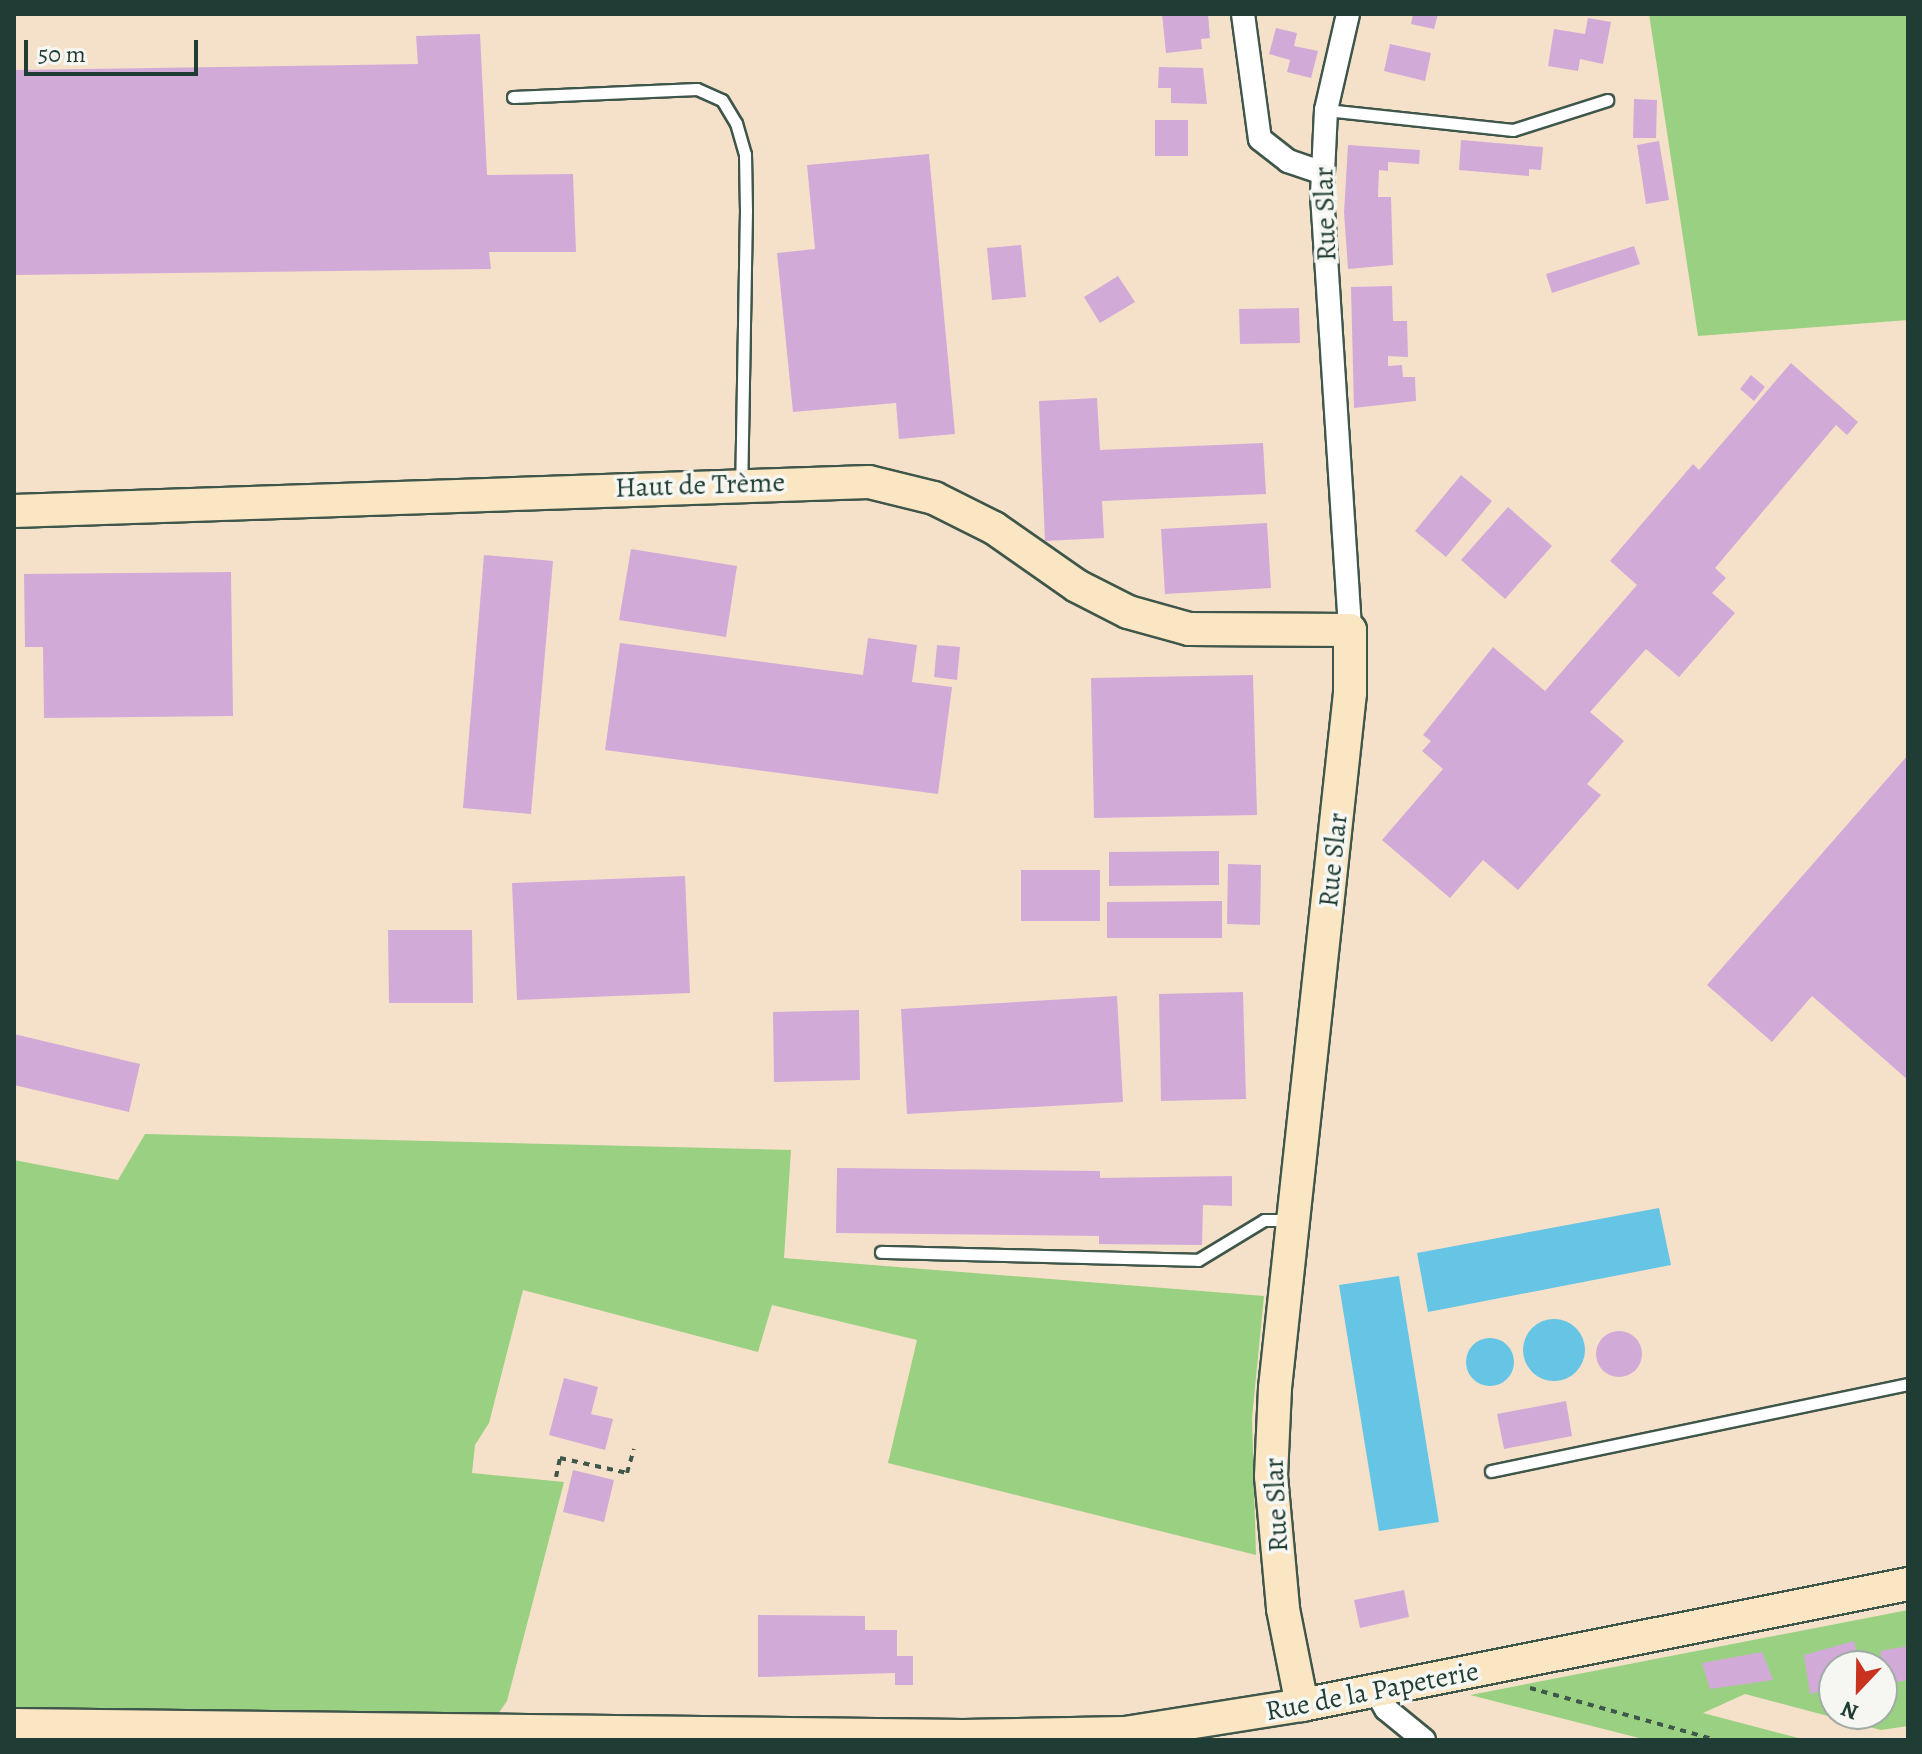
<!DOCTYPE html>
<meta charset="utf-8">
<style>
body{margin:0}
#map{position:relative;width:1922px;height:1754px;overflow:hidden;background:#f5e1c9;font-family:Alegreya,serif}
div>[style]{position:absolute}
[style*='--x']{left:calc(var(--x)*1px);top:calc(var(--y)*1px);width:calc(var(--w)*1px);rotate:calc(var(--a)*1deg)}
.green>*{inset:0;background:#9ad081}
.water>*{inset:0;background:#66c4e4}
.round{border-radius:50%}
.building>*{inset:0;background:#d2aad8}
.path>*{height:4px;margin-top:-2px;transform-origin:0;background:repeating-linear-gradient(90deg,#3f564a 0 6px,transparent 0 12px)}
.roads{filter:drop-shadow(2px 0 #3f564a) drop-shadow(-2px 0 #3f564a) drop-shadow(0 2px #3f564a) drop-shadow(0 -2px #3f564a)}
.lane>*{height:11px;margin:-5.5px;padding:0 5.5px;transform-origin:5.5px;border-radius:5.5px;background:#fff}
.street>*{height:22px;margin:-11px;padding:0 11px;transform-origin:11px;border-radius:11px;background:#fff}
.secondary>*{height:32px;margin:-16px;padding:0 16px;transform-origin:16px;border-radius:16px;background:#fbe6c4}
span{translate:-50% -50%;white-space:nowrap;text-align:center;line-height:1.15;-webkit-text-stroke:7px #f6f6f2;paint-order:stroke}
.street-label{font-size:28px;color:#1f3d34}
.frame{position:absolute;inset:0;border:16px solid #1f3d34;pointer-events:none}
.north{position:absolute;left:1818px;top:1650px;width:80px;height:80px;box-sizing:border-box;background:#f6f6f2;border:2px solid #a0aca6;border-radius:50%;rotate:202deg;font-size:22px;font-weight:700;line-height:32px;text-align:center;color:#1f3d34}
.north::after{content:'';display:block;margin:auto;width:28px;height:36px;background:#c8321e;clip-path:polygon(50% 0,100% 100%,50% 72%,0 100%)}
.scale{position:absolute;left:24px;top:40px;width:174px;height:36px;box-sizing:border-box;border:4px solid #1f3d34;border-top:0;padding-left:10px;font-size:24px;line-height:28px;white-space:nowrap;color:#1f3d34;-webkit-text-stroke:6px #f6f6f2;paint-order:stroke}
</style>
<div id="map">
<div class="green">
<i style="clip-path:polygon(1649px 14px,1908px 14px,1908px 320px,1698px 336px)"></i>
<i style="clip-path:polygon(145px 1134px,791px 1150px,784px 1258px,1264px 1296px,1252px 1418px,1256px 1555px,888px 1463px,917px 1340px,772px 1305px,758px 1352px,523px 1290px,489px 1423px,475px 1445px,472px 1473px,564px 1482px,507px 1701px,496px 1717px,14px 1713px,14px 1160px,118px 1180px)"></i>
<i style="clip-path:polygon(evenodd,1908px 1610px,1908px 1726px,1881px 1730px,1745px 1694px,1703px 1713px,1806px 1740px,1647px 1740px,1470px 1695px,1908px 1610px,1834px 1666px,1882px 1666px,1882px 1714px,1834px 1714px,1834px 1666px)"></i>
</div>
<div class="water">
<i style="clip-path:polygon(1659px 1208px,1671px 1265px,1428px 1312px,1417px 1253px)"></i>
<i style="clip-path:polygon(1399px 1276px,1439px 1522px,1379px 1531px,1339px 1285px)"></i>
<i class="round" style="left:1523px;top:1319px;width:62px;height:62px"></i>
<i class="round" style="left:1466px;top:1338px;width:48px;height:48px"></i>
</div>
<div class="building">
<i style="clip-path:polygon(1162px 14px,1208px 14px,1210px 38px,1201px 39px,1202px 49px,1166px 53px)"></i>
<i style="clip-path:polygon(1413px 14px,1438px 14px,1434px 29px,1411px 24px)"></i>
<i style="clip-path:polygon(1588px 18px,1611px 22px,1603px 64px,1580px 59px,1578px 71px,1548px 66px,1554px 29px,1585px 34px)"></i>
<i style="clip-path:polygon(1276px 28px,1297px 33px,1294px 46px,1318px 51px,1311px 78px,1287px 72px,1290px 60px,1269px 54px)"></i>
<i style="clip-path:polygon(480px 34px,487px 175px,573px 174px,576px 252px,489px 252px,491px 269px,14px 275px,14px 70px,418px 64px,416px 36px)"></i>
<i style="clip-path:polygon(1390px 44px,1431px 53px,1425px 81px,1384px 71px)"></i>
<i style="clip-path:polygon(1159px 67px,1203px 68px,1207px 104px,1171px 103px,1171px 88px,1158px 88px)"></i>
<i style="clip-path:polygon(1634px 99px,1657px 100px,1656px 138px,1633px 138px)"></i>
<i style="clip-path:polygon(1155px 120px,1188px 120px,1188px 156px,1155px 156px)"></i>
<i style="clip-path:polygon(1461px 140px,1543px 147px,1541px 170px,1529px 169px,1529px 176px,1459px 170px)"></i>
<i style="clip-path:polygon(1659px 141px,1669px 200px,1646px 204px,1637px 145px)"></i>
<i style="clip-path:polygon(1348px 145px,1420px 150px,1419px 164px,1388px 162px,1388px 171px,1379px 170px,1378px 197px,1391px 197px,1393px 265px,1348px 269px,1344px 212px)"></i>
<i style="clip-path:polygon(929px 154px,955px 434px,899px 439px,896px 403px,793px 412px,777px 253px,815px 249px,807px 165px)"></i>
<i style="clip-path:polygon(1021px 245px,1026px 297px,992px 300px,987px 248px)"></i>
<i style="clip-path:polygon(1634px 246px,1640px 264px,1552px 293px,1546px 274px)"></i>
<i style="clip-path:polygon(1118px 276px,1135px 302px,1100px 323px,1084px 297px)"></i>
<i style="clip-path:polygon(1392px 286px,1393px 321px,1407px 321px,1408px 357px,1388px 356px,1388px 366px,1402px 365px,1403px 377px,1415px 377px,1416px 401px,1354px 408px,1351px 287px)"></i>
<i style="clip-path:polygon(1299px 308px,1300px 343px,1240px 344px,1239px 309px)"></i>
<i style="clip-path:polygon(1791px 363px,1858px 422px,1847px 435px,1836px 425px,1715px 568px,1726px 578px,1712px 593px,1735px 613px,1679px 677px,1646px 649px,1590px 712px,1624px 741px,1587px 784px,1601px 795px,1518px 890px,1483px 860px,1450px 898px,1382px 840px,1443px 769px,1422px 751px,1431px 741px,1423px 735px,1493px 647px,1545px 691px,1637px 585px,1610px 561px,1693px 464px,1699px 470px)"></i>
<i style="clip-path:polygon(1751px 375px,1765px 387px,1754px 401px,1740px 389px)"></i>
<i style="clip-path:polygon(1097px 398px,1100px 450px,1263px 443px,1266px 494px,1102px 501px,1104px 538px,1045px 541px,1039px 401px)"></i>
<i style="clip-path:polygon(1461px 475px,1492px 501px,1446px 557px,1415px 531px)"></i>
<i style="clip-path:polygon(1508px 507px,1552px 546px,1505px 599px,1461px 560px)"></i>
<i style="clip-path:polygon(1267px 523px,1271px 588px,1165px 594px,1161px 529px)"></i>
<i style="clip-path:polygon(631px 549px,737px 566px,726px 637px,619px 620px)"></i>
<i style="clip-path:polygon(484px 555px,553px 561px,531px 814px,463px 808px)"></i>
<i style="clip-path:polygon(231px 572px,233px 716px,44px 718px,43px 647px,25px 647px,24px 574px)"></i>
<i style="clip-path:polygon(868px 638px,917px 645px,912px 682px,952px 687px,938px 794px,605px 750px,620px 643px,863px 675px)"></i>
<i style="clip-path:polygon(937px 645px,960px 647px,957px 680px,934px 677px)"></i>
<i style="clip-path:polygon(1253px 675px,1257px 815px,1094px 818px,1091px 678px)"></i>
<i style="clip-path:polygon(1908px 755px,1908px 1080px,1812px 996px,1772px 1042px,1707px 985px)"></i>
<i style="clip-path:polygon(1219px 851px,1219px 885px,1109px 886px,1109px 852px)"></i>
<i style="clip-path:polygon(1228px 864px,1261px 865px,1260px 925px,1227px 924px)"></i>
<i style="clip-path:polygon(1021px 870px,1100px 870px,1100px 921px,1021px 921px)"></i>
<i style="clip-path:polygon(685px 876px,690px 993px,517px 1000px,512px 883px)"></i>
<i style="clip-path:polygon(1222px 901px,1222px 938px,1107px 938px,1107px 902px)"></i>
<i style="clip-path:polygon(388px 930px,472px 930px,473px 1003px,389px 1003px)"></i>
<i style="clip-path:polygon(1243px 992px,1246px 1099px,1161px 1101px,1159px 994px)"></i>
<i style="clip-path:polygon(1117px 996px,1123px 1102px,907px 1114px,901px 1009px)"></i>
<i style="clip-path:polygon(859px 1010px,860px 1080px,774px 1082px,773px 1012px)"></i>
<i style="clip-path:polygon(14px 1034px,140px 1064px,129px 1112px,14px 1085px)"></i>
<i style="clip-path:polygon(837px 1168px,1100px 1171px,1100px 1178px,1232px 1176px,1232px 1206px,1203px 1205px,1202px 1245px,1099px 1244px,1099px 1236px,836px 1233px)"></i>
<i class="round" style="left:1596px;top:1331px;width:46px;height:46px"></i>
<i style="clip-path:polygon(564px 1378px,598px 1387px,591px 1414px,613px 1419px,605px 1450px,549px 1435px)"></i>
<i style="clip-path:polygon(1566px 1401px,1572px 1436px,1504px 1449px,1497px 1414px)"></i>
<i style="clip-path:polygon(573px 1470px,614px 1480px,604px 1522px,563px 1512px)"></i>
<i style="clip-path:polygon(1404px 1590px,1409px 1617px,1360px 1628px,1354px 1600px)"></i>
<i style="clip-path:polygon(758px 1615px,865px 1616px,865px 1630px,897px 1630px,897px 1656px,913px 1656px,913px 1685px,895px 1685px,895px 1673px,758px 1677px)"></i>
<i style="clip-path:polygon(1854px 1641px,1860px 1666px,1834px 1666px,1834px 1688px,1810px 1694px,1804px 1655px)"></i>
<i style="clip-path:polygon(1908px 1646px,1908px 1680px,1887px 1684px,1880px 1651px)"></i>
<i style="clip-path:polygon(1762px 1652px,1773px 1680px,1710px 1689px,1702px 1663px)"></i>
</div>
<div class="path">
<i style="--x:556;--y:1477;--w:19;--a:-78"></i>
<i style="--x:560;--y:1458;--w:69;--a:12.6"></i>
<i style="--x:627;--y:1473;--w:25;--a:-74"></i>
<i style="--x:1530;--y:1688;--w:193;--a:15.6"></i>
</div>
<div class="roads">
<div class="lane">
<i style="--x:513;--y:97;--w:184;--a:-2.5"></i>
<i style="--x:697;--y:89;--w:27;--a:24"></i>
<i style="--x:722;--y:100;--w:27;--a:59"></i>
<i style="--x:736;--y:123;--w:32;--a:74"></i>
<i style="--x:745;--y:154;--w:56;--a:89"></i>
<i style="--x:746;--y:210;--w:273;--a:91"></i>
<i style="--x:1326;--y:110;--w:188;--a:6.1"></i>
<i style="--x:1513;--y:130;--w:99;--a:-17.7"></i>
<i style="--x:881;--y:1252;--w:317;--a:1.4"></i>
<i style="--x:1198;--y:1260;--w:77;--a:-31.2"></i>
<i style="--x:1264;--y:1220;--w:28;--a:0"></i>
<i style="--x:1491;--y:1471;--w:426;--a:-11.8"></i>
</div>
<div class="street">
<i style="--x:1243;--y:14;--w:126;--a:82.3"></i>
<i style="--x:1260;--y:139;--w:36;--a:38"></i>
<i style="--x:1288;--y:161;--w:36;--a:19"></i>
<i style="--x:1348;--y:14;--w:98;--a:102.9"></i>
<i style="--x:1326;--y:110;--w:85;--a:92.7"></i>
<i style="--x:1322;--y:195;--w:436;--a:86.3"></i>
<i style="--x:1375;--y:1690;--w:22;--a:60"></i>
<i style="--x:1386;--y:1709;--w:49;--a:39.2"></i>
</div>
<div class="secondary">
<i style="--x:14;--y:511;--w:855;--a:-1.94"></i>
<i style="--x:869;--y:482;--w:67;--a:13.8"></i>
<i style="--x:934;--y:498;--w:67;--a:26.6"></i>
<i style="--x:994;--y:528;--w:101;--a:34.9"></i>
<i style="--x:1077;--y:586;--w:57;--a:27"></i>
<i style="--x:1128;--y:612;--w:63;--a:15.6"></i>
<i style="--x:1189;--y:629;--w:161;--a:0.4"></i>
<i style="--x:1350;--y:630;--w:63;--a:90"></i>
<i style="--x:1350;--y:693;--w:699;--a:96.16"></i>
<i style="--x:1275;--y:1388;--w:88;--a:92.6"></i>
<i style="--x:1271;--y:1476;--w:134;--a:84.8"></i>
<i style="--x:1283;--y:1609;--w:98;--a:78.8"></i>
<i style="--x:14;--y:1725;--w:949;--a:0.66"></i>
<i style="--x:963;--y:1736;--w:162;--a:-1.1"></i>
<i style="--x:1125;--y:1733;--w:179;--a:-9"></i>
<i style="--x:1302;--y:1705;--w:618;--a:-11.29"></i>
</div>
</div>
<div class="street-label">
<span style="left:1325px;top:214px;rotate:-92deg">Rue Slar</span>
<span style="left:700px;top:485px;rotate:-2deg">Haut de Trème</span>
<span style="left:1333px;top:860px;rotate:-84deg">Rue Slar</span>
<span style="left:1276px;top:1505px;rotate:-93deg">Rue Slar</span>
<span style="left:1372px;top:1691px;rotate:-11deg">Rue de la Papeterie</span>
</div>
<div class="frame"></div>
<div class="north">N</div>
<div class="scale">50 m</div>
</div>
